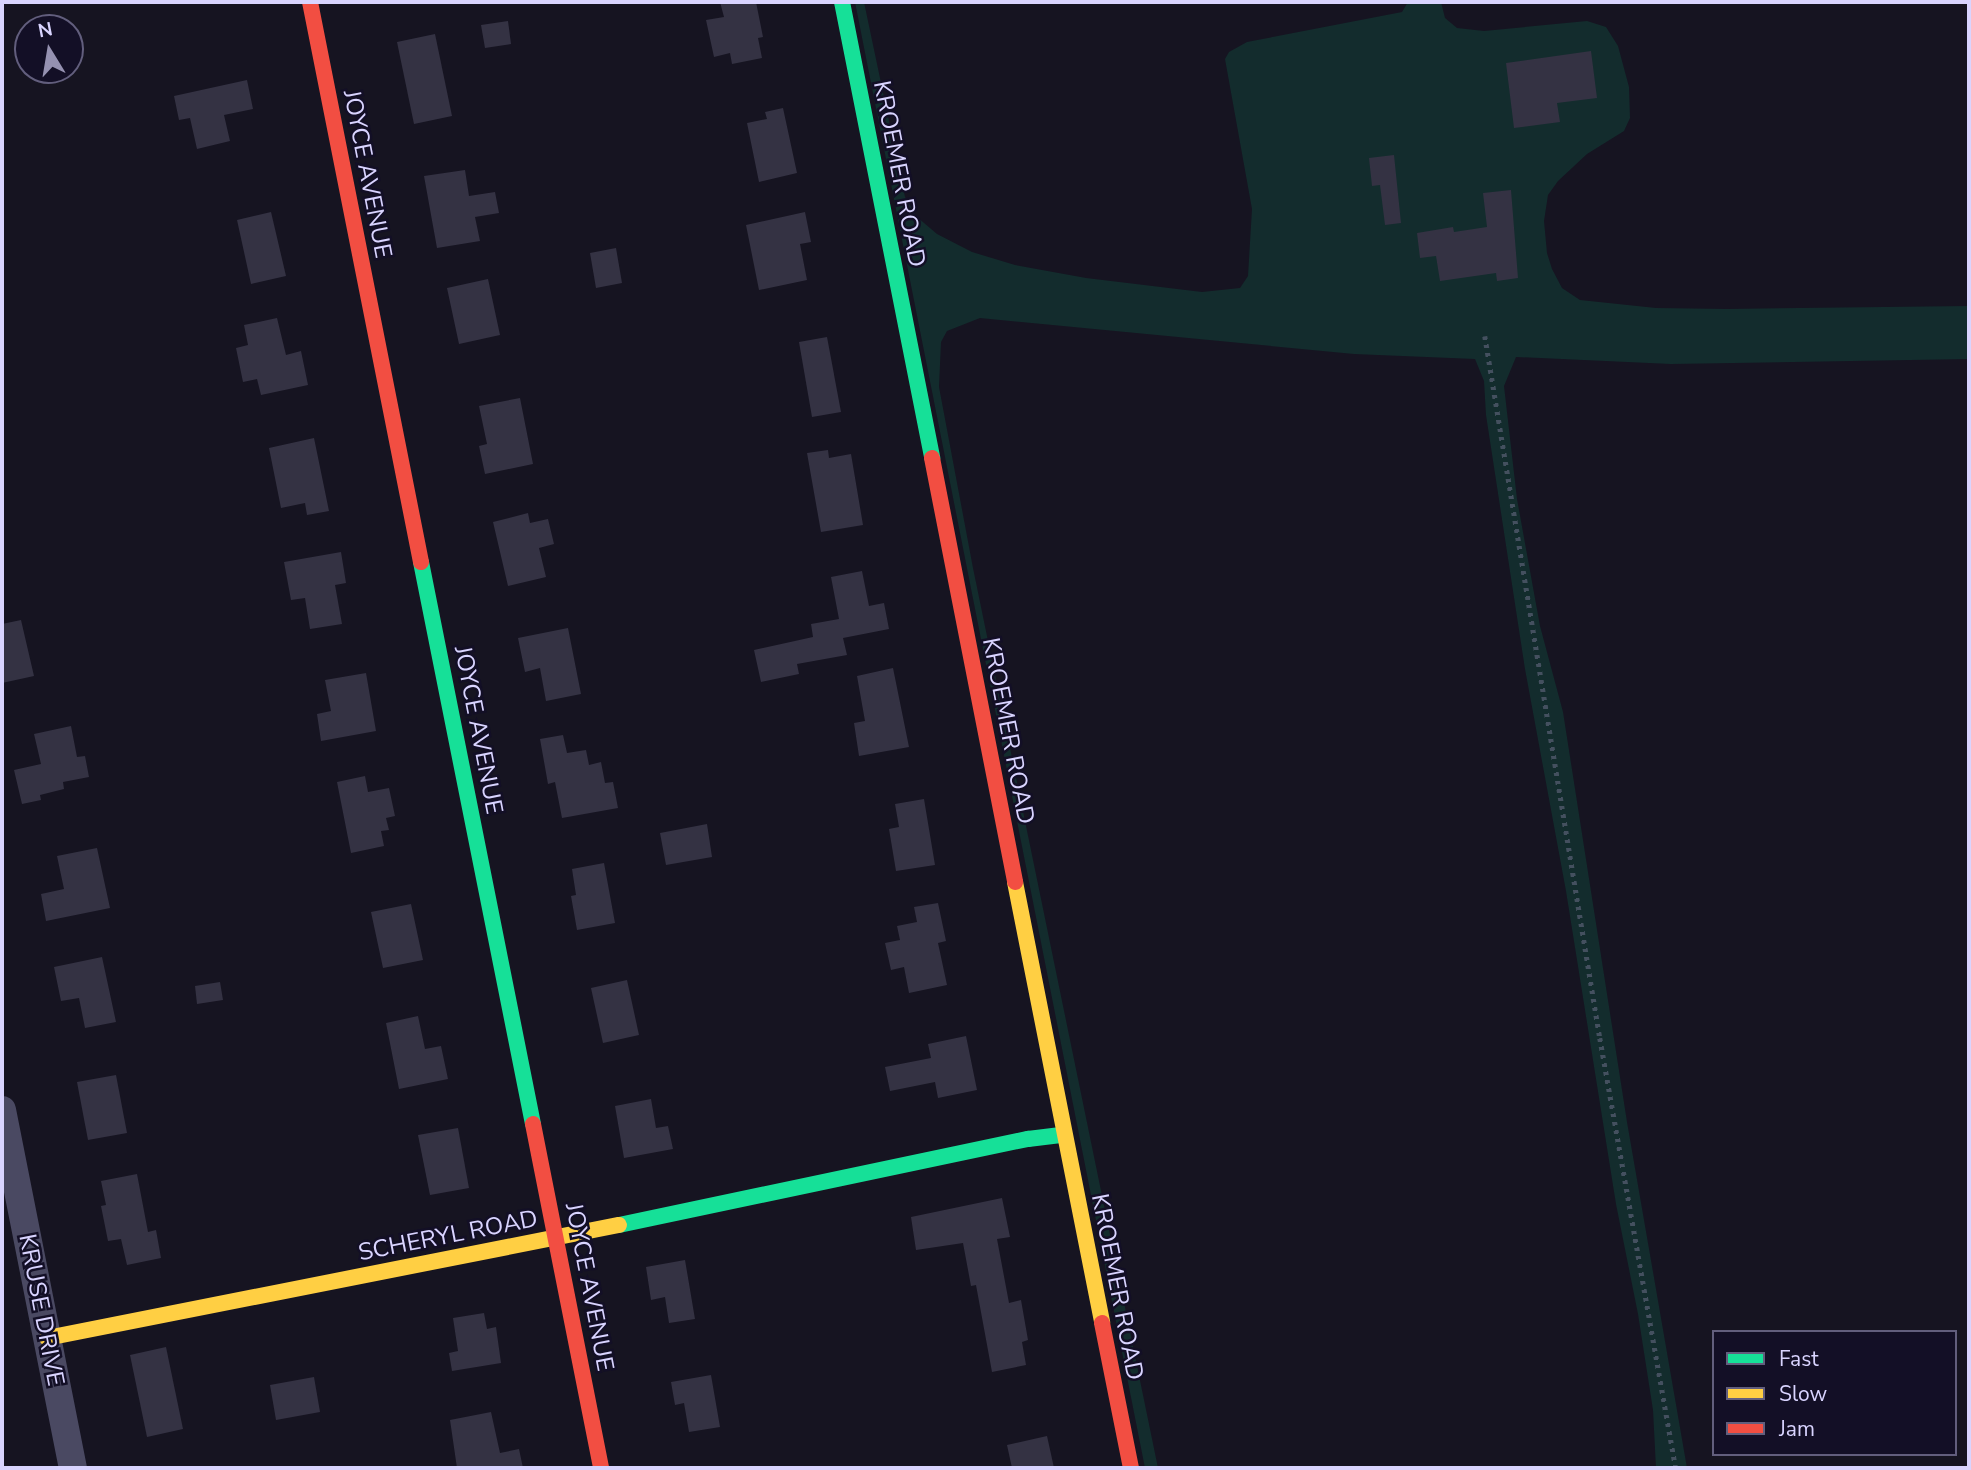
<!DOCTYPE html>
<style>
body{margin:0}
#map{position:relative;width:1971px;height:1470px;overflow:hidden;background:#161421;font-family:"Nunito Sans",sans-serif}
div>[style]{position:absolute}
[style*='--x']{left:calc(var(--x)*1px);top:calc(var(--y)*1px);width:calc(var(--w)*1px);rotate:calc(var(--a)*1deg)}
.green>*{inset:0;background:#132c2d}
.building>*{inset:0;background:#343243}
.path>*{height:4.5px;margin-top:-2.25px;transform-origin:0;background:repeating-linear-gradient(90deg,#44505f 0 3.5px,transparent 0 8.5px)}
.street>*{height:28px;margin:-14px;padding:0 14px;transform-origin:14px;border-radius:14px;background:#4a4962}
.fast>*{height:16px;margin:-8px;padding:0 8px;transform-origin:8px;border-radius:8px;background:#16e098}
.slow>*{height:16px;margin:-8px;padding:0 8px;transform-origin:8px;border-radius:8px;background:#ffcf43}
.jam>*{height:16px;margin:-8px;padding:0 8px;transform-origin:8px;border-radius:8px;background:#f24e42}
span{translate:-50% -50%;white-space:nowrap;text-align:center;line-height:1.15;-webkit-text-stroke:5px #130f26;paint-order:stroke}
.street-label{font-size:24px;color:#d9d4ff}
.frame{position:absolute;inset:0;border:4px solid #d9d4ff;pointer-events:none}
.legend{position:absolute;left:1712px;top:1330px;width:245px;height:126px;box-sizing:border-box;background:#130f26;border:2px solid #625e7d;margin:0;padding:9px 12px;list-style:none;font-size:21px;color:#d9d4ff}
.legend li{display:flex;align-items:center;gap:14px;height:35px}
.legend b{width:35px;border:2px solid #625e7d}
.north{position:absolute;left:14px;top:14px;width:70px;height:70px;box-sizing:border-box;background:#130f26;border:2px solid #625e7d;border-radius:50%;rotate:349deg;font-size:19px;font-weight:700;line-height:28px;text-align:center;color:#d9d4ff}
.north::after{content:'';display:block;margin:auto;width:24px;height:32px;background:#9591b1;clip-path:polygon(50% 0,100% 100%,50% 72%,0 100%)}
</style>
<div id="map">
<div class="green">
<i style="clip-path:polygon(855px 2px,864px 2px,905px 197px,917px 217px,937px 234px,972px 252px,1015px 265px,1086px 278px,1202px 292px,1240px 288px,1248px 276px,1252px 209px,1225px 59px,1229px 52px,1247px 42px,1402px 12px,1408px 2px,1441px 2px,1445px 18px,1457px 28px,1484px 31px,1587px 21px,1606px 27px,1618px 46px,1629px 87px,1630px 118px,1624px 131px,1587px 154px,1558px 181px,1548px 195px,1544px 221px,1547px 253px,1552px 269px,1562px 288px,1580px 300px,1656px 308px,1727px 309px,1969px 306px,1969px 359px,1671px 364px,1516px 357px,1504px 386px,1517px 499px,1540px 626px,1563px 712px,1627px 1122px,1687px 1468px,1656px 1468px,1653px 1410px,1638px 1314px,1616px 1204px,1566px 891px,1525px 669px,1486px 415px,1484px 381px,1475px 359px,1354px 354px,980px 318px,947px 331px,941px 342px,939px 387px,973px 568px,1158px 1468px,1145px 1468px)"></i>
</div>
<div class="building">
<i style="clip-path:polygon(720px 2px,756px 2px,763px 37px,758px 38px,762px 58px,732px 64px,730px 53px,714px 57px,706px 20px,724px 17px)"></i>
<i style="clip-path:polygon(508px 21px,511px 44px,485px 48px,481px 25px)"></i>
<i style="clip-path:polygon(435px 34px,452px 116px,414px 124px,397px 42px)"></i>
<i style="clip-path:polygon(1591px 51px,1597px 98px,1557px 103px,1560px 122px,1514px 128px,1506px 63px)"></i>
<i style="clip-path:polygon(247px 80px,253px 109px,224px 115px,230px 141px,197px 149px,190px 118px,179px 120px,174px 96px)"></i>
<i style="clip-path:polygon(783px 108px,797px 173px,759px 182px,747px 123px,767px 119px,765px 112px)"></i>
<i style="clip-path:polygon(1394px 155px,1401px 223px,1385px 225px,1380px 185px,1372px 186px,1369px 158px)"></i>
<i style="clip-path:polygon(465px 170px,469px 196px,495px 192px,499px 213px,475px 217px,480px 241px,437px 248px,424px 176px)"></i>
<i style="clip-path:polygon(1511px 190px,1518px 278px,1497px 281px,1496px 273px,1440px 281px,1436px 256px,1420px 258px,1417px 233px,1453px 227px,1454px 232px,1487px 227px,1483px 193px)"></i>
<i style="clip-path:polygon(271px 212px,286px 276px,251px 284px,237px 220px)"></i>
<i style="clip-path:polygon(805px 212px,811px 242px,800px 244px,807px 280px,759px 290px,746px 225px)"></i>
<i style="clip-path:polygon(616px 248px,622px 283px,596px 288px,590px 253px)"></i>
<i style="clip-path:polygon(488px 279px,500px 335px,459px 344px,447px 288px)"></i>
<i style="clip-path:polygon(277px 318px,286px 355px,301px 351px,308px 385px,261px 395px,257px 379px,243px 382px,236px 348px,248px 345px,244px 325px)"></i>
<i style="clip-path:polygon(827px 337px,841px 412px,812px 417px,799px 342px)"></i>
<i style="clip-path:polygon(520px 398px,533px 464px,485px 474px,479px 446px,487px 444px,479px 406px)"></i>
<i style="clip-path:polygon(314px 438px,329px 511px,307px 515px,305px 503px,281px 508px,269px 448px)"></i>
<i style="clip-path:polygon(828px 450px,829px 458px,851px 454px,863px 525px,821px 532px,807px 453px)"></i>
<i style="clip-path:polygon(528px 513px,530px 523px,548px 519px,554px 544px,539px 548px,546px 577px,508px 586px,493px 522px)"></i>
<i style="clip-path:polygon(341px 552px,346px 583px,335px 585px,342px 624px,310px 629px,305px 598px,291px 600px,284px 562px)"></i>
<i style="clip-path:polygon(862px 571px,869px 606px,884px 603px,889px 629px,843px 638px,847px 655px,797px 664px,799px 674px,761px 682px,754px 650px,813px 637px,811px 624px,839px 619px,831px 577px)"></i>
<i style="clip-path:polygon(21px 620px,34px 676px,2px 683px,2px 624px)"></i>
<i style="clip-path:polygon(568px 628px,581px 694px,546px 701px,540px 668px,525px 672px,518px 638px)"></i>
<i style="clip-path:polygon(893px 668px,909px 747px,859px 756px,854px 723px,865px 721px,857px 676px)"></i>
<i style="clip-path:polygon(366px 673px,376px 731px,321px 741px,317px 714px,331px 711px,325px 680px)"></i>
<i style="clip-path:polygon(71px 726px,77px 757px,85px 756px,89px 777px,63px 782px,64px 789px,40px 795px,41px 800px,22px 804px,14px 770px,41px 764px,34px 734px)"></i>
<i style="clip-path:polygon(563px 735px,567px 753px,586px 750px,589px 765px,601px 762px,605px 783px,613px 782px,618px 808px,562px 818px,555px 782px,548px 784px,540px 739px)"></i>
<i style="clip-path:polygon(365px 776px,368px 792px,389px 788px,395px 816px,386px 818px,389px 830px,381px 831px,384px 846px,351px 853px,337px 782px)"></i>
<i style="clip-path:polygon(924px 799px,935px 865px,896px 871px,889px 829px,899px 827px,895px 804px)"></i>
<i style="clip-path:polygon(707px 824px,712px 857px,666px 865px,660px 833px)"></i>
<i style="clip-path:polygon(97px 848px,110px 908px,46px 921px,41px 894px,64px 889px,57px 856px)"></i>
<i style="clip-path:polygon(604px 863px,615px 923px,577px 930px,571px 896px,576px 895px,572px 869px)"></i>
<i style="clip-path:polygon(938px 903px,946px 941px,938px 943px,947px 985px,909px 993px,904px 967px,891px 970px,885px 943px,900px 940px,897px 926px,917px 922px,914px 907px)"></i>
<i style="clip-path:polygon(411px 904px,423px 960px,383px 968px,371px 912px)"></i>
<i style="clip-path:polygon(102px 957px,116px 1022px,85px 1028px,79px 998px,61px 1001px,54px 967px)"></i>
<i style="clip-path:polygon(627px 980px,639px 1035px,603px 1043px,591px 988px)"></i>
<i style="clip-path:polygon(220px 982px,223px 1000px,197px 1004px,195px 986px)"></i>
<i style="clip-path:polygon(418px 1016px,425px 1049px,441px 1046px,448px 1079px,399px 1089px,386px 1023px)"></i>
<i style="clip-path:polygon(966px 1036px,977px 1090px,938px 1098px,935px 1082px,890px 1091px,885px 1067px,931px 1058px,928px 1044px)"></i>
<i style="clip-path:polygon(116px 1075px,127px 1133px,88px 1140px,77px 1082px)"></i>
<i style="clip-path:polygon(651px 1099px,656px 1128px,668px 1126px,673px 1149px,624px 1158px,615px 1106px)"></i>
<i style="clip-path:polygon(458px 1128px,469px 1188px,430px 1195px,418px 1135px)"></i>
<i style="clip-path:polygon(137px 1174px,148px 1232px,156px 1230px,161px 1258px,127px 1265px,121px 1239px,108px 1241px,101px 1206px,106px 1205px,101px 1181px)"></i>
<i style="clip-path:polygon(1002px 1198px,1010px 1237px,997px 1239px,1009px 1303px,1021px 1300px,1028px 1340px,1022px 1342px,1026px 1365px,992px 1372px,976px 1285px,971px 1286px,963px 1243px,916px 1250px,911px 1217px)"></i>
<i style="clip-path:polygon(685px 1260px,695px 1319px,669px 1323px,665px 1297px,651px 1300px,646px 1267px)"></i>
<i style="clip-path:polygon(484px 1313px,487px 1329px,496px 1327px,501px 1363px,452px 1371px,449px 1353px,458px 1351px,453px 1318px)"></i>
<i style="clip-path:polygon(166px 1347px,183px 1429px,147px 1437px,130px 1355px)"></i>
<i style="clip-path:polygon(711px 1375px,720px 1427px,689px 1432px,684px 1403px,675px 1405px,671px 1382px)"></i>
<i style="clip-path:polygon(314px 1377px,320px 1412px,276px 1420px,270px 1385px)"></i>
<i style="clip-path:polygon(491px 1412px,500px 1453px,519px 1449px,523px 1468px,457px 1468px,450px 1420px)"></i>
<i style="clip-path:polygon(1047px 1436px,1054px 1468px,1012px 1468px,1007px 1445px)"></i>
</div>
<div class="path">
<i style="--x:1485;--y:336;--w:711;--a:80.7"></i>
<i style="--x:1600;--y:1038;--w:437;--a:80"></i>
</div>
<div class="street">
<i style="--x:2;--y:1110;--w:365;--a:78.8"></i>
</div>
<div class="fast">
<i style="--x:842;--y:2;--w:465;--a:78.8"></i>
<i style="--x:421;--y:562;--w:573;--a:78.73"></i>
<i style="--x:619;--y:1225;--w:418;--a:-11.9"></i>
<i style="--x:1028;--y:1139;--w:35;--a:-7"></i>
</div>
<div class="slow">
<i style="--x:1015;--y:882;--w:449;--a:78.8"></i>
<i style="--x:47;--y:1338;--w:583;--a:-11.18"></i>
</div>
<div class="jam">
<i style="--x:310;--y:2;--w:571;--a:78.79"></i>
<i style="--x:932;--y:458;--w:432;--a:78.9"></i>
<i style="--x:533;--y:1124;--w:351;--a:78.8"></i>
<i style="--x:1102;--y:1323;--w:148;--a:78.7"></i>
</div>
<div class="street-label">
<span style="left:367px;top:174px;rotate:79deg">JOYCE AVENUE</span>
<span style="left:899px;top:174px;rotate:79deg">KROEMER ROAD</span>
<span style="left:478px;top:730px;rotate:79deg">JOYCE AVENUE</span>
<span style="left:1008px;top:731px;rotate:79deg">KROEMER ROAD</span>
<span style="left:448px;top:1236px;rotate:-11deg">SCHERYL ROAD</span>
<span style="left:589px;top:1287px;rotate:79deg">JOYCE AVENUE</span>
<span style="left:1117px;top:1287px;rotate:79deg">KROEMER ROAD</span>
<span style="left:41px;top:1310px;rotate:79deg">KRUSE DRIVE</span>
</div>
<div class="frame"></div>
<ul class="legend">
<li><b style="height:9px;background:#16e098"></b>Fast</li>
<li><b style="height:9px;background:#ffcf43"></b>Slow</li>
<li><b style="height:9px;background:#f24e42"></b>Jam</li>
</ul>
<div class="north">N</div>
</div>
